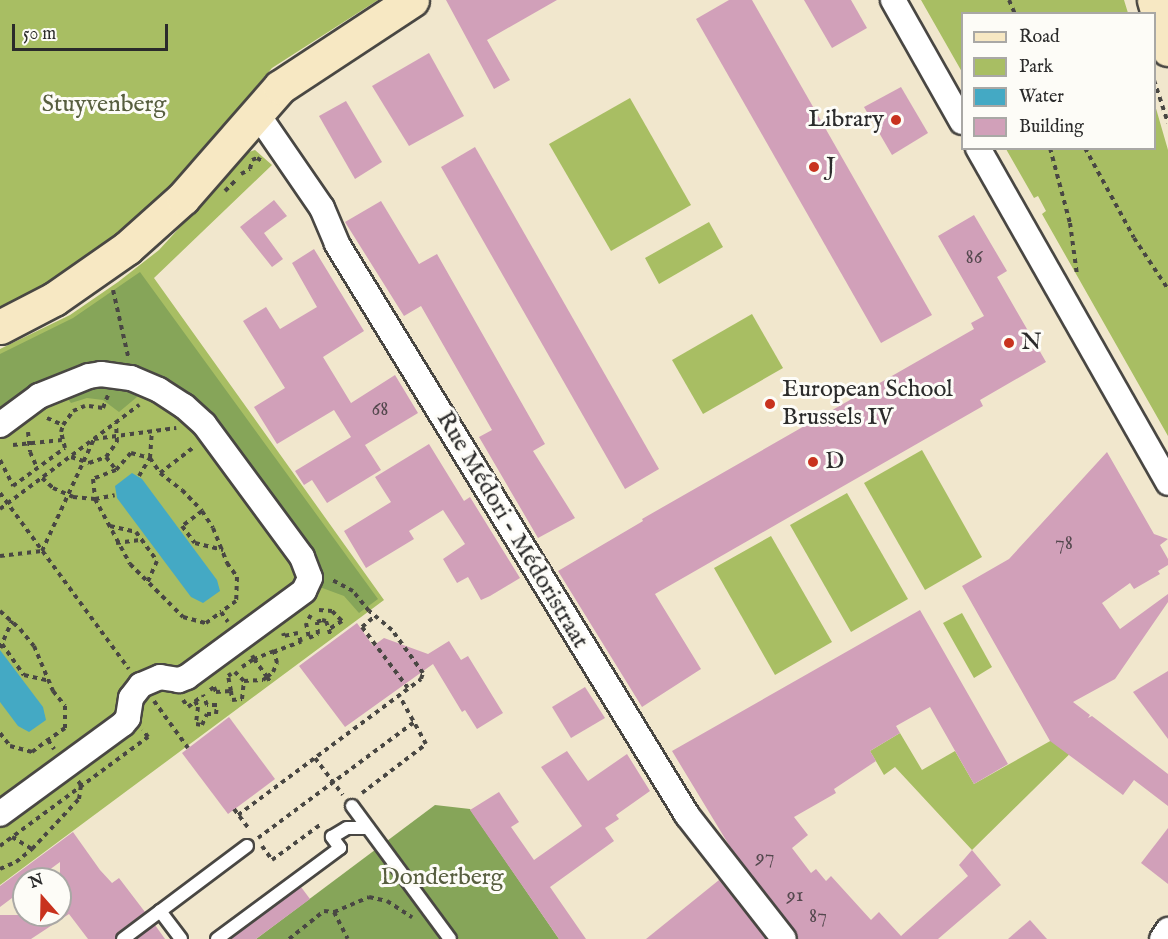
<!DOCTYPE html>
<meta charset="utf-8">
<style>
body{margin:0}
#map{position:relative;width:1168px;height:939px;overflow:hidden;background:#f1e7cd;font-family:"IM FELL English",serif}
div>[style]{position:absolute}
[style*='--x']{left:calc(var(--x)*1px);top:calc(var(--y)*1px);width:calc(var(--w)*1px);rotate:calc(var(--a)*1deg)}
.green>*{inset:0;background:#a8be63}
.forest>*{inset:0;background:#86a559}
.water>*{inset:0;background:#44a9c4}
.building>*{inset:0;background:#d1a0b9}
.path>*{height:4px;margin-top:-2px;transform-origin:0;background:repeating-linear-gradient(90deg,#494743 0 4.5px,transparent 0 9px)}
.roads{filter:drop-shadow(2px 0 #494743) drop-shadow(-2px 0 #494743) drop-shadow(0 2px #494743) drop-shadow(0 -2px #494743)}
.lane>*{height:12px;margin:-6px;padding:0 6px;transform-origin:6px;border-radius:6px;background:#fff}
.street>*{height:24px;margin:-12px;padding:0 12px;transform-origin:12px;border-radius:12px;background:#fff}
.secondary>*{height:33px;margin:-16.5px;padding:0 16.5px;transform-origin:16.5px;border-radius:16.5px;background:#f7e8c3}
.dots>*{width:16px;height:16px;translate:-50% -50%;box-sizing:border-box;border:3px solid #fdfcf7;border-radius:50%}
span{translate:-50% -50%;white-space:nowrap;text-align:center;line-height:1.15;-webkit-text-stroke:6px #fdfcf7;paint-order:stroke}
.number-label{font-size:21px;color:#54484e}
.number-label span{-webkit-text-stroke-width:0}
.park-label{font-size:24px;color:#575e3f}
.poi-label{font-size:24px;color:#2b2b2b}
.right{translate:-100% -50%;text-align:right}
.left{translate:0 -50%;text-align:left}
.street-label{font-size:24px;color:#2b2b2b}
.legend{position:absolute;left:961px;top:12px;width:195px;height:138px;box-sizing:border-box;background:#fdfcf7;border:2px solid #a9a8a5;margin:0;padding:8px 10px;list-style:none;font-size:18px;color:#2b2b2b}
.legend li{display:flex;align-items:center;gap:12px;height:30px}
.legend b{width:30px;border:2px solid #a9a8a5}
.north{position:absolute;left:12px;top:867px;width:60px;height:60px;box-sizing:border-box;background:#fdfcf7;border:2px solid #a9a8a5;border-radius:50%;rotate:340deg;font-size:16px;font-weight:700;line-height:24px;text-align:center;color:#2b2b2b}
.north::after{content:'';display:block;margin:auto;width:21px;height:27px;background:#c8321e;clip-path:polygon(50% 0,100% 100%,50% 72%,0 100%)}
.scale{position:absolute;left:12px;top:24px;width:156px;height:27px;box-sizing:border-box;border:3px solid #2b2b2b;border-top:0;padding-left:8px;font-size:18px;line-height:21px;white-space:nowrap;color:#2b2b2b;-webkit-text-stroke:4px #fdfcf7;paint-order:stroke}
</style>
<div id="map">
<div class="green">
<i style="clip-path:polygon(0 0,378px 0,272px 68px,170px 187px,117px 235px,68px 271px,30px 295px,0 309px)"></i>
<i style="clip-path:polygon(921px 0,1124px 0,1128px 13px,962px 14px,962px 72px)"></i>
<i style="clip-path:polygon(630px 98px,691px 205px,611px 251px,549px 144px)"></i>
<i style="clip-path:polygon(1155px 105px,1168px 150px,1168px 436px,1042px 214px,1046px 211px,1038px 196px,1034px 198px,1006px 149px,1154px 148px)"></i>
<i style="clip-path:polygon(255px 150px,272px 165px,154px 278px,384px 600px,0 885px,0 349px,70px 315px,118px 282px,159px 250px,249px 152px)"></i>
<i style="clip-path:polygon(709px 222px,723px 247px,659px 284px,645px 258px)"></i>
<i style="clip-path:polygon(752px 314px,783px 368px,703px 414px,672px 360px)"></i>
<i style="clip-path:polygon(922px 450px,982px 557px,925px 590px,864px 483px)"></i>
<i style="clip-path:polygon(847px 493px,908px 599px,851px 632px,790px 525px)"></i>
<i style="clip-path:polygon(771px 536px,832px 642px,775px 675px,714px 568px)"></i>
<i style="clip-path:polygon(962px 613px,992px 667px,974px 678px,943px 623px)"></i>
<i style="clip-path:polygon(1084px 722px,1091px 733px,972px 850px,895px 767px,884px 775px,870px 751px,900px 733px,922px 770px,955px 751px,974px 784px)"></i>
</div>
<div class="forest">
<i style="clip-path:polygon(140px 272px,378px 599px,359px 613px,344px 596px,317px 586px,317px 571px,155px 382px,119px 412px,103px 400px,87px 398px,71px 403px,53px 379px,0 415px,0 354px,73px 318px)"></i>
<i style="clip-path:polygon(435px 805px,470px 809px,559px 939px,256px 939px)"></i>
</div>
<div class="water">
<i style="clip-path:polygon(132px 473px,142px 479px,217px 580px,220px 591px,203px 603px,191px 597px,117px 498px,115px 486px)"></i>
<i style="clip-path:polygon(0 650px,43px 707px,46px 720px,29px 732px,18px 726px,0 702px)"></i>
</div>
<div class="building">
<i style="clip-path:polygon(446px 0,557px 0,487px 40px,510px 80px,494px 89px)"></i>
<i style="clip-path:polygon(729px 0,752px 0,932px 315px,881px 343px,696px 19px)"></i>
<i style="clip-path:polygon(804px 0,851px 0,867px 28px,832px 48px)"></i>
<i style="clip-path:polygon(429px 53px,464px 116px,409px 146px,372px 86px)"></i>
<i style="clip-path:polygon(901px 87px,928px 133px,892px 155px,864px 107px)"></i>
<i style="clip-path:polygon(346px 101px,382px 162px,355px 179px,319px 116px)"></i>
<i style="clip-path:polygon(475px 147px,659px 469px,625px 489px,441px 167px)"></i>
<i style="clip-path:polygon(274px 200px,287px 216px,264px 233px,283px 259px,272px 267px,240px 227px)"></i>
<i style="clip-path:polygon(381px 201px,419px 264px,437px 254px,545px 444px,533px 451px,575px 518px,538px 538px,479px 437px,492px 430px,421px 306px,404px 316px,345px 222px)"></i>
<i style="clip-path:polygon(974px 215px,1007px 271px,997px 277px,1046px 362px,980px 400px,983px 406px,655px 594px,701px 669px,642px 707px,558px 571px,643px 521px,642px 519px,974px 329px,971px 323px,984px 316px,938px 236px)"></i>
<i style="clip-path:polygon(314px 249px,364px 331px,323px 357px,351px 403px,395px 375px,418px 413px,365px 445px,381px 470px,327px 503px,312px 480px,304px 485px,295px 471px,351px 437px,334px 410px,277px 444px,254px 407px,285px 388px,243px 321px,266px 307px,280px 329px,317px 307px,292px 263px)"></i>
<i style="clip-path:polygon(429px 444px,464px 501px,470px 497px,520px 578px,490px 596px,481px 600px,468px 577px,457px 583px,443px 559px,465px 544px,443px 510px,409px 531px,414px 539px,366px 568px,344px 531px,391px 502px,375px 477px)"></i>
<i style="clip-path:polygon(1107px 452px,1154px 534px,1168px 539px,1160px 545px,1168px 559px,1168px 565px,1158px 571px,1160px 574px,1134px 589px,1130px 583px,1102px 603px,1120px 629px,1168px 594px,1168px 602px,1115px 679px,1073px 702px,1090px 715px,1088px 718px,1092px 716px,1168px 774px,1168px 806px,1134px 780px,1123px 795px,1050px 741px,962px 586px,1009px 559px)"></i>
<i style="clip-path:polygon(920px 610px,1008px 764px,974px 784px,930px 707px,896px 726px,900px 733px,870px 751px,876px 761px,834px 789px,836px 793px,794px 817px,808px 835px,792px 848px,811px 873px,816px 869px,826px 881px,831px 876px,871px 920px,879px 912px,901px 936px,968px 876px,959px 865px,972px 850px,1001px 885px,938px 939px,798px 939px,795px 930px,732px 850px,672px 751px)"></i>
<i style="clip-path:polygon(357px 623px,373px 646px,384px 638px,428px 654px,449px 641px,461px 660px,468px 656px,503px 713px,477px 729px,465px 710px,462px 712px,433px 664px,345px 727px,299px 666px)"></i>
<i style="clip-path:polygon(1168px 671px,1168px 739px,1133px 692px)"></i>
<i style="clip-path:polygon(585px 687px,605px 718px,571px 738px,552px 707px)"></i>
<i style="clip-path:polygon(229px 717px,275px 779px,228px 814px,182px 753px)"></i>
<i style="clip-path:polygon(567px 751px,588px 781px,627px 754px,650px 791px,616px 815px,619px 819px,605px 828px,614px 841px,550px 887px,586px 939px,559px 939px,470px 810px,499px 792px,519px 822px,511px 827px,534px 860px,582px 826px,541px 767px)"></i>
<i style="clip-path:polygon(1168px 828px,1168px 884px,1141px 863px)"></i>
<i style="clip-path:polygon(73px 832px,100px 870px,112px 883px,119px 878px,145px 912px,118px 932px,115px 939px,88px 939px,69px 914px,31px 939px,0 939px,0 915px,60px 915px,60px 862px,37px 879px,24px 879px,24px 889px,0 907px,0 886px)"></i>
<i style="clip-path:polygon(719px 880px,766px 939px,646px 939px)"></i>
<i style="clip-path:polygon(301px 887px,310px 899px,256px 939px,231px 939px)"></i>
<i style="clip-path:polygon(1030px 920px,1047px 939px,1008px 939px)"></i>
<i style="clip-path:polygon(155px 925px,165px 939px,137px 939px)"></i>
</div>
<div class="path">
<i style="--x:1009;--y:0;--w:15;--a:67"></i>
<i style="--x:1154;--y:80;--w:45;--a:72"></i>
<i style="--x:1050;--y:148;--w:78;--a:75.1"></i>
<i style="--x:1070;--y:223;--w:52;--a:82.3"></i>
<i style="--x:1085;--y:148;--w:102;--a:61.4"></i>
<i style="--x:1134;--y:238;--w:61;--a:56.3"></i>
<i style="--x:241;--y:174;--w:10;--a:-29"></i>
<i style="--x:250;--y:169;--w:9;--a:-77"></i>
<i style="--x:252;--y:160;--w:5;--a:-22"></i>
<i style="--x:257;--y:158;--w:6;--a:31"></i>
<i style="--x:225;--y:191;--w:16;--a:-45"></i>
<i style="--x:113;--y:290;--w:68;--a:77.2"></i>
<i style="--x:89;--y:406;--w:14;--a:8"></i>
<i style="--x:103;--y:408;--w:14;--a:-69"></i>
<i style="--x:47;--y:418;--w:17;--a:24"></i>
<i style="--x:28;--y:432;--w:20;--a:84"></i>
<i style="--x:30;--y:452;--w:17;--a:66"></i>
<i style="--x:13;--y:445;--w:49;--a:-5.8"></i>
<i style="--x:71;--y:457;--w:19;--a:18"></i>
<i style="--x:89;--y:463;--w:18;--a:-19"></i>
<i style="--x:106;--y:457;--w:19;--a:-54"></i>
<i style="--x:117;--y:442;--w:19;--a:-93"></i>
<i style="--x:106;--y:457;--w:16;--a:52"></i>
<i style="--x:116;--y:470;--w:25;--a:159"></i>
<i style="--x:93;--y:479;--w:20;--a:84"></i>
<i style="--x:95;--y:499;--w:74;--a:61.7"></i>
<i style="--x:130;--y:564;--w:75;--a:45"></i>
<i style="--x:183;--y:617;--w:24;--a:15"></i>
<i style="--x:206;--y:623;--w:19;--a:-36"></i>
<i style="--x:221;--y:612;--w:12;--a:55"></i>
<i style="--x:0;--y:460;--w:29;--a:63"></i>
<i style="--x:13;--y:486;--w:64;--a:-36.2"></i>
<i style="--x:65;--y:448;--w:16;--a:-104"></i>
<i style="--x:61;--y:432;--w:7;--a:-74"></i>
<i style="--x:63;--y:425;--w:17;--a:-54"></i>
<i style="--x:73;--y:411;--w:13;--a:-23"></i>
<i style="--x:116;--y:470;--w:23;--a:-49"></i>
<i style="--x:131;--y:453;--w:20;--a:15"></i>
<i style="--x:150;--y:458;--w:18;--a:56"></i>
<i style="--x:160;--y:473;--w:28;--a:38"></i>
<i style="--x:182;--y:490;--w:29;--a:46"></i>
<i style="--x:202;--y:511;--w:20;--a:57"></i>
<i style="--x:213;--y:528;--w:38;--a:68"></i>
<i style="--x:227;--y:563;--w:17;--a:54"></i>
<i style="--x:237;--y:577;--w:24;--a:92"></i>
<i style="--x:236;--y:601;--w:19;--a:144"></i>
<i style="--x:160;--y:473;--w:43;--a:-37.4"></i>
<i style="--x:139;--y:476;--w:21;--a:-59"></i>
<i style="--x:150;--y:458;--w:27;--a:-86"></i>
<i style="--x:42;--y:478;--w:15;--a:42"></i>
<i style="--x:53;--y:488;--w:22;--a:24"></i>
<i style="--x:73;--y:497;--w:22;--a:5"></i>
<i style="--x:95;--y:499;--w:20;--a:-11"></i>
<i style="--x:0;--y:493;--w:218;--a:53.8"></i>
<i style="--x:0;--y:509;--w:174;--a:-36.8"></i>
<i style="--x:202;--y:511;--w:25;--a:143"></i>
<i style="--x:182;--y:526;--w:21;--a:53"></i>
<i style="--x:195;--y:543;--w:29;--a:14"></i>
<i style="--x:110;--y:526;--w:27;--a:13"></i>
<i style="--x:136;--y:532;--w:36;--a:54"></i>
<i style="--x:157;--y:561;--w:24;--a:114"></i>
<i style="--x:116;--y:543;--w:26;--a:-7"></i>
<i style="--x:0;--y:556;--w:42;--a:-6.8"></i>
<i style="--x:42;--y:551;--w:123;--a:-65.1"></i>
<i style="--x:94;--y:439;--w:83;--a:-7.6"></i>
<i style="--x:319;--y:610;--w:13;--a:4"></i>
<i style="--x:332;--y:611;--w:14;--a:45"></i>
<i style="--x:342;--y:621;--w:15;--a:148"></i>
<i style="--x:0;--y:611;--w:27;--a:42"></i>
<i style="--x:20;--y:629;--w:22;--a:51"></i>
<i style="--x:34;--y:646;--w:49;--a:67.1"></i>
<i style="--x:53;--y:691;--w:19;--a:51"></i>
<i style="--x:65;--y:706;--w:22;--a:90"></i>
<i style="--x:65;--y:728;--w:21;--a:145"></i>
<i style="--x:48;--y:740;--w:11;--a:56"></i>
<i style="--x:311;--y:615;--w:9;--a:122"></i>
<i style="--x:306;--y:623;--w:15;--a:79"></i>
<i style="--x:309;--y:638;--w:10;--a:-24"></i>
<i style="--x:318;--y:634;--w:12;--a:-95"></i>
<i style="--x:317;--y:622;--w:5;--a:-22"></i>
<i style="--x:322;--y:620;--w:4;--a:14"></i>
<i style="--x:326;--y:621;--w:16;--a:72"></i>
<i style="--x:362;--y:627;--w:76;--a:53"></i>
<i style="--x:362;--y:627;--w:17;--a:-40"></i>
<i style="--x:2;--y:644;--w:38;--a:55"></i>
<i style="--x:24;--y:675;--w:26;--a:13"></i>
<i style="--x:0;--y:648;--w:30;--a:-66"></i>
<i style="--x:273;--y:652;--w:30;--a:-20"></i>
<i style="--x:301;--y:642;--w:9;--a:-108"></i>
<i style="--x:298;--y:633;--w:14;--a:168"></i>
<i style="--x:284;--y:636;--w:3;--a:-108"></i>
<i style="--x:242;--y:667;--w:14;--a:-34"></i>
<i style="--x:254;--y:659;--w:4;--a:-117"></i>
<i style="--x:244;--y:681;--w:19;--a:-3"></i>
<i style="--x:263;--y:680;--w:5;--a:-37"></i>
<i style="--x:267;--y:677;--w:8;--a:-40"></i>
<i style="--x:273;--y:672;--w:10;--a:-66"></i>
<i style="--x:277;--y:663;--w:12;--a:-104"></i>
<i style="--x:274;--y:651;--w:22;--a:158"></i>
<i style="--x:254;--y:659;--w:22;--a:54"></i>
<i style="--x:267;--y:677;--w:7;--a:56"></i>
<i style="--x:210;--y:690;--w:5;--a:-37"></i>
<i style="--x:214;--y:687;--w:5;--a:68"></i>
<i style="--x:216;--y:692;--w:15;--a:-4"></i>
<i style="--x:231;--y:691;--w:15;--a:-101"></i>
<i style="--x:228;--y:676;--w:4;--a:-34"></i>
<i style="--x:231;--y:691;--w:9;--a:84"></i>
<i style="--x:232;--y:700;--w:10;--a:-6"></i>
<i style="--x:242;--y:699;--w:18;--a:-84"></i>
<i style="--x:244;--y:681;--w:13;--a:-135"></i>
<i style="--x:183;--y:700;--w:9;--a:54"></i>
<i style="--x:188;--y:707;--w:18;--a:-38"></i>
<i style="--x:154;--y:701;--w:58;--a:54.1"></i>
<i style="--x:195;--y:701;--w:7;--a:63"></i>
<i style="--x:198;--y:707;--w:17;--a:97"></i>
<i style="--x:196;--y:724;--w:6;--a:9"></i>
<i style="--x:202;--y:725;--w:12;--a:-66"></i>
<i style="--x:207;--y:714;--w:9;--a:0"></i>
<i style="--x:216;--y:714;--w:9;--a:-84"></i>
<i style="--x:217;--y:705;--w:10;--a:180"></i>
<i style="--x:207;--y:705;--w:11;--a:-112"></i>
<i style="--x:0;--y:733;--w:16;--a:52"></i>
<i style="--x:10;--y:746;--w:23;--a:15"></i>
<i style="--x:32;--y:752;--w:20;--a:-37"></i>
<i style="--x:315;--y:758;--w:46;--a:52.9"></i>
<i style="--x:362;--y:793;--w:81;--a:-37.4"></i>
<i style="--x:426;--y:744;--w:56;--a:-118.9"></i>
<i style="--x:234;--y:809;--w:26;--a:53"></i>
<i style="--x:238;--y:815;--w:228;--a:-36.6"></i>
<i style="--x:421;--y:679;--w:6;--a:-72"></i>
<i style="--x:423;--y:673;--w:53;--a:-125.8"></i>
<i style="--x:392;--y:630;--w:30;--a:-140"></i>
<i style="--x:369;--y:611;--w:26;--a:-129"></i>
<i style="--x:353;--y:591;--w:24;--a:-152"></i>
<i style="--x:12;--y:837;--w:23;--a:31"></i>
<i style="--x:258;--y:838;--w:194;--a:-36.6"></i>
<i style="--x:0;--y:846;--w:184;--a:-36.4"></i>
<i style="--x:148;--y:737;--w:9;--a:-126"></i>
<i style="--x:262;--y:846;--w:17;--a:54"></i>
<i style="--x:272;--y:860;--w:59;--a:-36.1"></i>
<i style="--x:0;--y:869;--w:17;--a:-24"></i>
<i style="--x:16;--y:862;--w:21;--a:-39"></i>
<i style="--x:32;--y:849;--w:69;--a:-46.8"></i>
<i style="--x:79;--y:799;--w:14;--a:-82"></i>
<i style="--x:81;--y:785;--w:5;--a:-127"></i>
<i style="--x:334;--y:912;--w:38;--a:-23"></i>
<i style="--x:369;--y:897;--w:18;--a:13"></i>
<i style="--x:387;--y:901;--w:30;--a:33"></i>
<i style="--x:289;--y:939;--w:45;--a:-38.7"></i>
<i style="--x:324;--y:911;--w:10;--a:6"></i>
<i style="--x:334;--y:912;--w:30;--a:63"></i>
</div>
<div class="roads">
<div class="lane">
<i style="--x:352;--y:806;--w:165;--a:53.6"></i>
<i style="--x:160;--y:911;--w:35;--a:53"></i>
<i style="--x:123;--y:939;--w:155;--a:-36.9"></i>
<i style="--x:217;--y:939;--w:153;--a:-36.5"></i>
<i style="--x:340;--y:848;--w:14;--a:-126"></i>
<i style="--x:332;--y:837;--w:17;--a:-31"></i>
<i style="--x:347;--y:828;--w:20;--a:0"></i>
</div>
<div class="street">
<i style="--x:893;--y:0;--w:140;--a:60.5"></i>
<i style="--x:256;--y:112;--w:116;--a:55.5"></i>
<i style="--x:322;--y:208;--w:39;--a:67"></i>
<i style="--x:337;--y:244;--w:670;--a:58.49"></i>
<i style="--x:687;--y:815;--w:157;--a:52"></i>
<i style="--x:978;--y:148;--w:385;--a:60.4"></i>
<i style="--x:0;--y:425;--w:49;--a:-36.6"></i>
<i style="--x:39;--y:396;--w:54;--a:-21.8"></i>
<i style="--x:89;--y:376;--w:12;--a:-9"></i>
<i style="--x:101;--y:374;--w:30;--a:8"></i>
<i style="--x:131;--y:378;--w:30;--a:23"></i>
<i style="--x:159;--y:390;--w:30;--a:33"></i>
<i style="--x:184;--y:406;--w:27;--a:42"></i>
<i style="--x:204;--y:424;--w:165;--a:53.6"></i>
<i style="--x:302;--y:557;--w:22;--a:69"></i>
<i style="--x:310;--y:578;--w:14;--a:115"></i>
<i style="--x:304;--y:591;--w:145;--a:143.7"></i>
<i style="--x:187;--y:677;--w:9;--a:159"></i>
<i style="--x:179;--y:680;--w:19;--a:-171"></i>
<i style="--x:160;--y:677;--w:21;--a:157"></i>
<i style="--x:141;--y:685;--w:16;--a:128"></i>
<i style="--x:131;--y:698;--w:20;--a:99"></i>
<i style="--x:128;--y:718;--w:8;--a:130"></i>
<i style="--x:123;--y:724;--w:152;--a:143.8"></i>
<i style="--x:1162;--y:939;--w:11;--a:-56"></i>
</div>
<div class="secondary">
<i style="--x:1154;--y:0;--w:51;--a:74.1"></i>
<i style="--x:0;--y:327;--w:61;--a:-27.4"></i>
<i style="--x:54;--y:299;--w:89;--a:-34.9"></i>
<i style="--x:127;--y:248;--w:75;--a:-41.8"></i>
<i style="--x:183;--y:198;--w:147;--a:-48.9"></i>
<i style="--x:280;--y:87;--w:158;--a:-33.4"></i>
</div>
</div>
<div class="dots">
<i style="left:896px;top:120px;background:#c8321e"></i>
<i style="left:814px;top:167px;background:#c8321e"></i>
<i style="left:1009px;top:343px;background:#c8321e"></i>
<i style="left:770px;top:404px;background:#c8321e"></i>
<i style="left:813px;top:462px;background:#c8321e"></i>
</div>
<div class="number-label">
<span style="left:974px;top:258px">86</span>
<span style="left:380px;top:410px">68</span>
<span style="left:1064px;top:544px">78</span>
<span style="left:765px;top:858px">97</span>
<span style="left:795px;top:896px">91</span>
<span style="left:818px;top:917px">87</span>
</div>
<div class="park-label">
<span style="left:104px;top:105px">Stuyvenberg</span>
<span style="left:442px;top:878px">Donderberg</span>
</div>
<div class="poi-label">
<span class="right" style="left:884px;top:120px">Library</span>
<span class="left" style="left:826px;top:167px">J</span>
<span class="left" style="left:1021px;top:343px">N</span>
<span class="left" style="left:782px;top:404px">European School<br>Brussels IV</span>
<span class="left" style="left:825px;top:462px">D</span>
</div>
<div class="street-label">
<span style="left:512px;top:530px;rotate:59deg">Rue Médori - Médoristraat</span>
</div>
<ul class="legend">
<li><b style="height:8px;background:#f7e8c3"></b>Road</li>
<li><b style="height:16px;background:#a8be63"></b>Park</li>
<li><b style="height:16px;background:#44a9c4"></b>Water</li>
<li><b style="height:16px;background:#d1a0b9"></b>Building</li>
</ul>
<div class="north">N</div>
<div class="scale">50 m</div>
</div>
